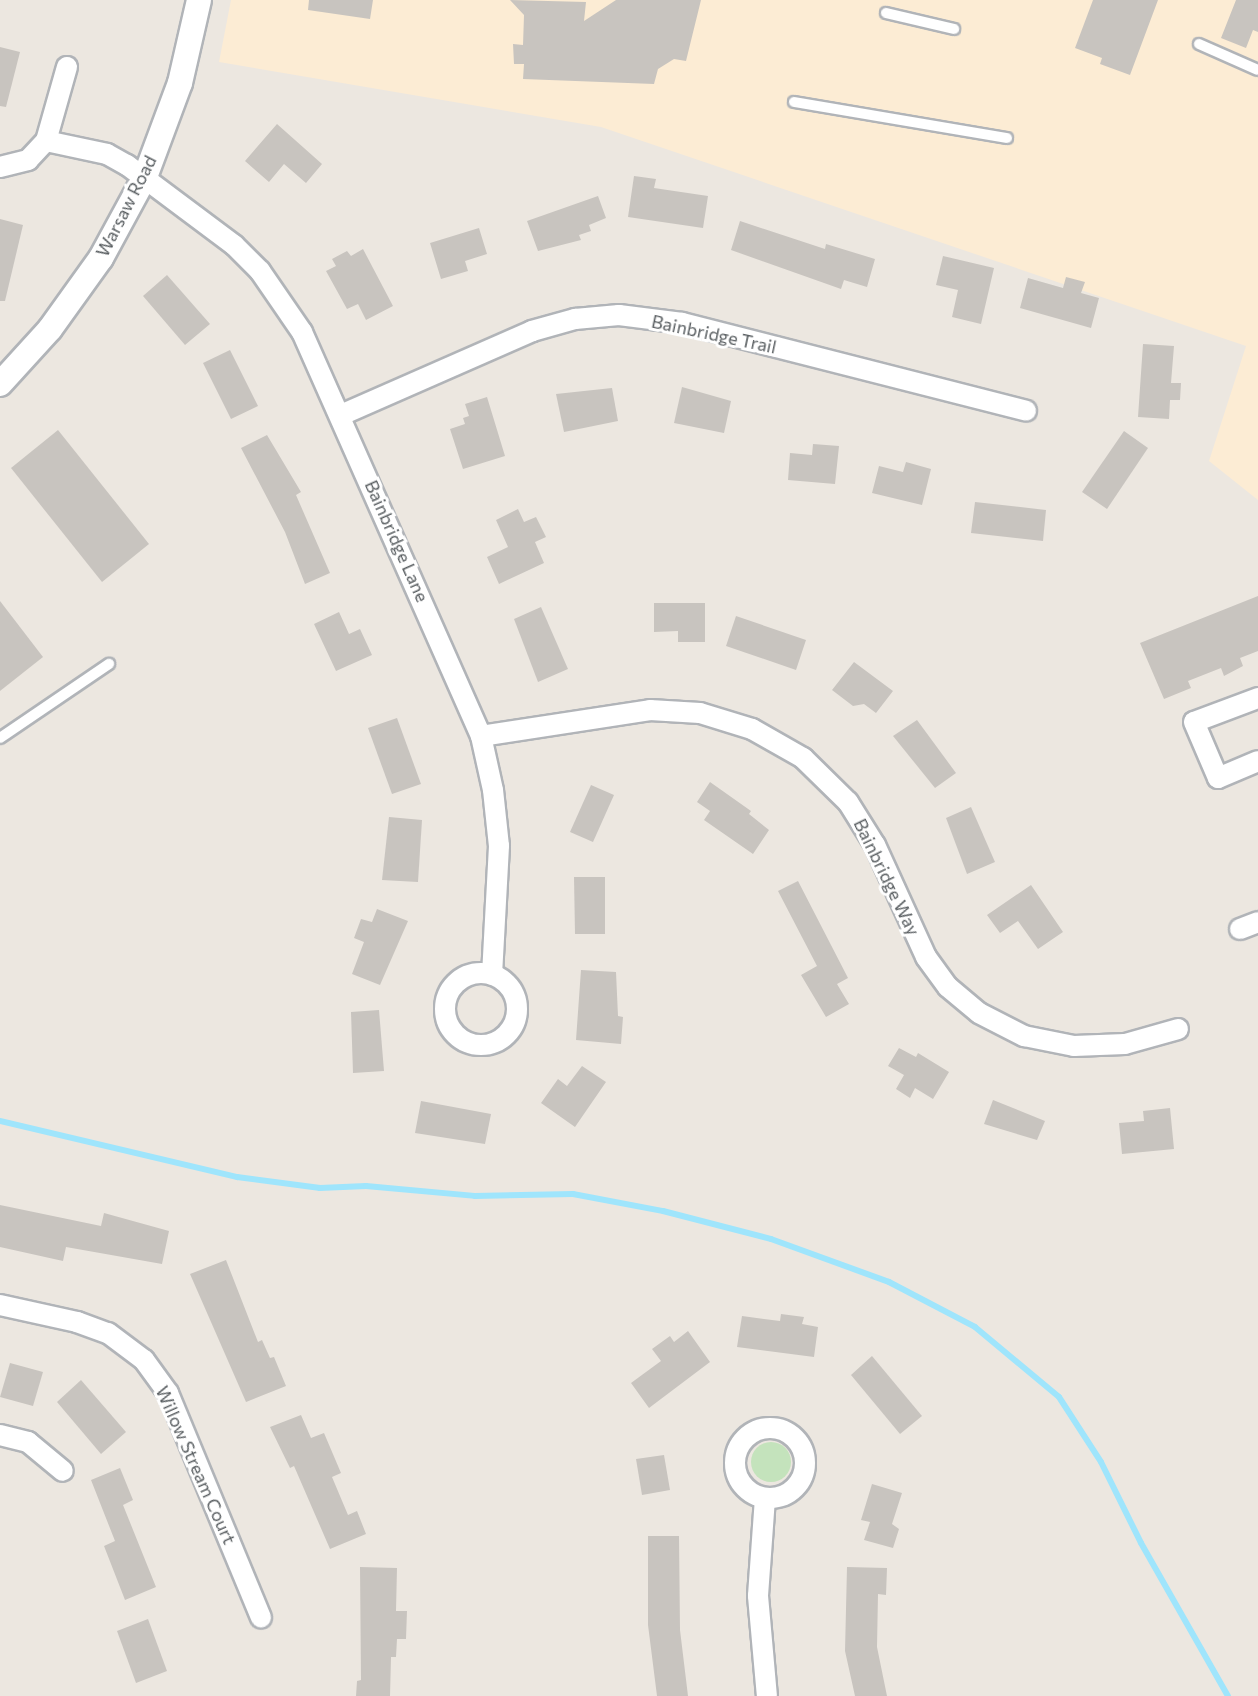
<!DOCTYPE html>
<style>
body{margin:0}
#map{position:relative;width:1258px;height:1696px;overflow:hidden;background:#ece7e0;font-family:Commissioner,sans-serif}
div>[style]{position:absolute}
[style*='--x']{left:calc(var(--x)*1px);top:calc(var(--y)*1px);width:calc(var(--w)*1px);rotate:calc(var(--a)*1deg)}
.commercial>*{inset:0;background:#fcecd4}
.green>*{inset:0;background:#c4e3bc}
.round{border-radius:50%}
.stream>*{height:6px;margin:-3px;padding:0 3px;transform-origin:3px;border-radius:3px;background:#9fe5fc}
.building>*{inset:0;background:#c8c4bf}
.roads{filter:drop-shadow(2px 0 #b1b4b8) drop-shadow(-2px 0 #b1b4b8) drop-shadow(0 2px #b1b4b8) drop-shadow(0 -2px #b1b4b8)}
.service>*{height:10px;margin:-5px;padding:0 5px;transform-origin:5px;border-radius:5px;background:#fff}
.minor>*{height:20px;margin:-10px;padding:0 10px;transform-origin:10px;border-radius:10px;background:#fff}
.minor>.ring{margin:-10px;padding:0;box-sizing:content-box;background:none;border:20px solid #fff;border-radius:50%}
.tertiary>*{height:24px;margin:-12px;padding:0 12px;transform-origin:12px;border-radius:12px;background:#fff}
span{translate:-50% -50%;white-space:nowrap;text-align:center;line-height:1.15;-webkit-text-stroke:6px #fff;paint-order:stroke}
.street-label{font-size:18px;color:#595e61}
</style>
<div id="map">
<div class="commercial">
<i style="clip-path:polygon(231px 0,1258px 0,1258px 500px,1209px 461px,1246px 346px,601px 127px,219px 62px)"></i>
</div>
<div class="green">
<i class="round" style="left:751px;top:1442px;width:40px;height:40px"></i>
</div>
<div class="stream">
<i style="--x:0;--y:1121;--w:244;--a:13.3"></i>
<i style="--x:237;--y:1177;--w:84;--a:7.5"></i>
<i style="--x:320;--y:1188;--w:46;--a:-2.5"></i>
<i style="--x:366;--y:1186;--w:109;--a:5.2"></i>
<i style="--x:475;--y:1196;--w:98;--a:-1.2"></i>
<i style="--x:573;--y:1194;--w:92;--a:10.7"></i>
<i style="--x:663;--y:1211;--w:112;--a:14.5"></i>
<i style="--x:771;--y:1239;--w:126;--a:20"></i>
<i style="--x:889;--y:1282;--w:97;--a:27.6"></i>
<i style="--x:975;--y:1327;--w:109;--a:39.8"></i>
<i style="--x:1059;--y:1397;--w:77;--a:57.1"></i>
<i style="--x:1101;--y:1462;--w:90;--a:63.7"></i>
<i style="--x:1141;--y:1543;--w:176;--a:60.4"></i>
</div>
<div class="building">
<i style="clip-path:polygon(309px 0,373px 0,370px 19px,308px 10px)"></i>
<i style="clip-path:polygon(510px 0,586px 2px,584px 21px,616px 0,701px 0,686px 61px,674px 59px,658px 69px,654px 84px,523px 79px,524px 64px,514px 64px,513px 44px,523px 45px,524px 15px)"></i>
<i style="clip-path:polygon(1093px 0,1158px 0,1130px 75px,1100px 64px,1102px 58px,1075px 48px)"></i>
<i style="clip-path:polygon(1236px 0,1258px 0,1258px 32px,1253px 30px,1246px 48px,1221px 38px)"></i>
<i style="clip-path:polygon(0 47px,20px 52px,6px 107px,0 106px)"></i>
<i style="clip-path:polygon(277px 124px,322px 164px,306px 183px,284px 164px,269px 182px,245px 161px)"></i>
<i style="clip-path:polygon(634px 176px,656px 179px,654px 188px,708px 196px,703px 228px,628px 217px)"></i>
<i style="clip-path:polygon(598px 196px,606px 218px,589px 225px,591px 231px,579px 235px,581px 240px,538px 251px,527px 221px)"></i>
<i style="clip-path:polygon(0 219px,23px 225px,5px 301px,0 301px)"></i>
<i style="clip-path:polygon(740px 221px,825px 249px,826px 244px,875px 259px,867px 287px,844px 280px,841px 289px,731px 250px)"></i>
<i style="clip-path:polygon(479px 228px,487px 254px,465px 261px,468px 271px,441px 279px,430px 243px)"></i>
<i style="clip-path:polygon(363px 249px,393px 306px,366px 320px,358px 304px,347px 309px,326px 271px,336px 266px,332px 259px,347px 251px,351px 256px)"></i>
<i style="clip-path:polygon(943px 256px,994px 268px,981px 324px,952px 317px,958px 290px,936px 285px)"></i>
<i style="clip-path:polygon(167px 275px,210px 324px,185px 345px,143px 296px)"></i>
<i style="clip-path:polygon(1066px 277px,1085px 282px,1081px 293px,1099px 298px,1091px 328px,1020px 308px,1028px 278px,1063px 288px)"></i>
<i style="clip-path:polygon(1143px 344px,1174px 346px,1171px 383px,1181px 383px,1180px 400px,1170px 400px,1169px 419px,1138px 417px)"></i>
<i style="clip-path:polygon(230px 350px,258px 406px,231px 419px,203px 363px)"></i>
<i style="clip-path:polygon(682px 387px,731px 401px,724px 433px,674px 423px)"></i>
<i style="clip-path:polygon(612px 388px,618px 421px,564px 432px,556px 394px)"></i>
<i style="clip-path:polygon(487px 397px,505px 456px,463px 469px,450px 429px,465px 424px,463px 418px,469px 416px,465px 404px)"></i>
<i style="clip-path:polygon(58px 430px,149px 544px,102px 582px,11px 468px)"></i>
<i style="clip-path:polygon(1124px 431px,1148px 448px,1107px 509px,1082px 492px)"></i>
<i style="clip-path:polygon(267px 435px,301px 492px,296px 495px,330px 573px,305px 584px,285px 532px,241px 448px)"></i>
<i style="clip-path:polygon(813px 444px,839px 446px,835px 484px,788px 480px,790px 453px,812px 455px)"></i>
<i style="clip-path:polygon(906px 462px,931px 469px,922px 505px,872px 493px,879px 466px,903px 472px)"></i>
<i style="clip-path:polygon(975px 502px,1046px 510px,1043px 541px,971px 533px)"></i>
<i style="clip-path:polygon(518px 509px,524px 522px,536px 517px,546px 537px,535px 542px,544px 563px,499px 584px,487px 557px,508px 547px,496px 520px)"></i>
<i style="clip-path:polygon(1258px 596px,1258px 651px,1240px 658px,1243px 666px,1224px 676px,1221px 668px,1188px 681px,1191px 688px,1164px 699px,1140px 643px)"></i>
<i style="clip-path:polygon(0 601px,43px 657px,0 691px)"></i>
<i style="clip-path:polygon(654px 603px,705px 603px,705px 642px,678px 642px,678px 631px,654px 632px)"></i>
<i style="clip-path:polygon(541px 607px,568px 669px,538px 682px,514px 619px)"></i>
<i style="clip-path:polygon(339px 612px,349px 634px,360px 629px,372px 655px,336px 671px,314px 624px)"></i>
<i style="clip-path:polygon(736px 616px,806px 640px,796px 670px,726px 646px)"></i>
<i style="clip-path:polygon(854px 662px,893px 691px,876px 713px,864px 704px,853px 706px,832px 690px)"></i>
<i style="clip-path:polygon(397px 718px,421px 784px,392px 794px,368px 728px)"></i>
<i style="clip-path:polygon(917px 720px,956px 773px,935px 788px,893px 736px)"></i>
<i style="clip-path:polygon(710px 782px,751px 811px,749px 814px,769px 830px,753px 854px,704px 820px,710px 811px,697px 802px)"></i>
<i style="clip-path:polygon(591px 785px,614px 795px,593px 842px,570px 832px)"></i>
<i style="clip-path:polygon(971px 807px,995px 862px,967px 874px,946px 818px)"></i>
<i style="clip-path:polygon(389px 817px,422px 820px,418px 882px,382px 880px)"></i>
<i style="clip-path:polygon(574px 877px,605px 877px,605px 934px,575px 934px)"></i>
<i style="clip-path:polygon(798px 881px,848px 978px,837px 984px,849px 1004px,826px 1017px,801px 975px,817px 966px,778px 891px)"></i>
<i style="clip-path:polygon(1031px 885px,1063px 932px,1038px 949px,1018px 921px,1000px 933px,987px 915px)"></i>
<i style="clip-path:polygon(377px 909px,408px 921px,380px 985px,352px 974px,364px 942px,354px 938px,361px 919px,372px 922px)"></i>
<i style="clip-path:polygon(581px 970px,616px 972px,618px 1016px,623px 1017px,621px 1044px,576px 1040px)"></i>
<i style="clip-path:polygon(379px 1010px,384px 1071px,353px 1073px,351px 1012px)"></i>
<i style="clip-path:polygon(899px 1048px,916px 1057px,918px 1053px,949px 1072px,933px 1099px,915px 1088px,910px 1098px,896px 1089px,904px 1075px,888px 1066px)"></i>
<i style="clip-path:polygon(582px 1066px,606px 1082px,575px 1127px,541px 1103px,558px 1079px,567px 1086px)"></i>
<i style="clip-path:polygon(993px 1100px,1045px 1121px,1037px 1140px,984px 1124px)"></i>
<i style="clip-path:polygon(421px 1101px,491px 1114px,485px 1144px,415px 1133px)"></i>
<i style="clip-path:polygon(1170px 1108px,1174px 1149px,1122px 1154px,1119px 1123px,1144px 1121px,1143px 1111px)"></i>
<i style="clip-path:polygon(0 1205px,101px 1226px,104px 1213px,169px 1231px,162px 1264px,66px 1247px,63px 1261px,0 1247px)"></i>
<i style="clip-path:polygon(226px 1260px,258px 1342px,262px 1340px,270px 1358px,274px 1357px,286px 1386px,246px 1402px,190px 1274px)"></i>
<i style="clip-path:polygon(781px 1314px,804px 1317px,802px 1324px,818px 1327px,814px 1357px,737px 1347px,742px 1316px,780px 1321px)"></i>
<i style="clip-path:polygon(688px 1331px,710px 1362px,649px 1408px,631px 1383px,661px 1361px,652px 1349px,670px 1336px,674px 1342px)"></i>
<i style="clip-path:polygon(872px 1356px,922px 1416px,900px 1434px,851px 1375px)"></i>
<i style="clip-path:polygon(10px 1363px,43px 1372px,33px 1406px,0 1397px)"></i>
<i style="clip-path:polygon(81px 1380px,126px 1432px,101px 1454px,57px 1402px)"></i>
<i style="clip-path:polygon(301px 1415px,311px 1438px,324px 1433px,341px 1473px,332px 1477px,348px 1515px,357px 1511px,366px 1534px,330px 1549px,294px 1466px,290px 1468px,270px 1427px)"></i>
<i style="clip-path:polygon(664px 1455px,670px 1490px,642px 1495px,636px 1459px)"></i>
<i style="clip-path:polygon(120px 1468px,133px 1500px,123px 1505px,156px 1587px,125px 1600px,104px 1546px,115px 1541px,91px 1480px)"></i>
<i style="clip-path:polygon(872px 1484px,902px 1493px,892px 1524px,899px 1529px,893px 1548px,864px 1540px,870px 1522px,861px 1520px)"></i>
<i style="clip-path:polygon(648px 1536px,679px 1536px,680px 1630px,688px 1696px,657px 1696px,648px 1625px)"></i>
<i style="clip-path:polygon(360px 1567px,397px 1568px,396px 1611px,407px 1611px,406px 1639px,397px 1639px,396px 1657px,391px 1657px,390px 1696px,356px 1696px,357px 1681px,361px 1680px)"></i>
<i style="clip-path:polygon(847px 1567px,887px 1568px,886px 1595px,878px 1594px,877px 1647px,887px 1696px,855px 1696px,845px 1651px)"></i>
<i style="clip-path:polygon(148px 1619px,167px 1671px,136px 1683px,117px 1631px)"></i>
</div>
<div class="roads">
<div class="service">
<i style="--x:886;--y:13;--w:70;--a:13.2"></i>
<i style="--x:1199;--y:44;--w:64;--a:23.8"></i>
<i style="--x:794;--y:102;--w:216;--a:9.6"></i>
<i style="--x:0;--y:738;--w:132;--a:-34.2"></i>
</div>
<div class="minor">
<i style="--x:46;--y:141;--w:77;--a:-74.2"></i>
<i style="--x:0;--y:167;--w:29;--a:-14"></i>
<i style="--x:28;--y:160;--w:26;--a:-47"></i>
<i style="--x:46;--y:141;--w:62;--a:12"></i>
<i style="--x:107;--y:154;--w:23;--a:29"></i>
<i style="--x:127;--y:165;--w:134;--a:36.8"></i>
<i style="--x:234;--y:245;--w:37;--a:45"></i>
<i style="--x:260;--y:271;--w:74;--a:55.5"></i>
<i style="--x:302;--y:332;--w:442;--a:66.1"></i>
<i style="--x:481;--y:736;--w:55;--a:77.5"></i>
<i style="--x:493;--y:790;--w:56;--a:83.9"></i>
<i style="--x:499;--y:846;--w:129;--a:93.1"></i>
<i style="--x:341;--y:415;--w:209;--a:-23.7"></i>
<i style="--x:532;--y:331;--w:45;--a:-15.6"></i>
<i style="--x:575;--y:319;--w:44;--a:-5.2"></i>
<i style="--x:619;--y:315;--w:64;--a:7.2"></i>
<i style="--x:682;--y:323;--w:355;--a:14.3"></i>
<i style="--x:1258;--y:698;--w:68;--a:159.4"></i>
<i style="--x:1194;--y:722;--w:61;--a:66.8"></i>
<i style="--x:1218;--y:778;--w:43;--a:-23"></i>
<i style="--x:481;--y:736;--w:171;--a:-8.7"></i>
<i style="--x:650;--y:710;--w:50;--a:3.4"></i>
<i style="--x:700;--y:713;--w:54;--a:17.1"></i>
<i style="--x:752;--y:729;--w:59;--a:29.6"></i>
<i style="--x:803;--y:758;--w:63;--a:44.4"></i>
<i style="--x:848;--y:802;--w:51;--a:57.9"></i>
<i style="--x:875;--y:845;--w:123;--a:65.5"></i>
<i style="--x:926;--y:957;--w:37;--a:54"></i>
<i style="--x:948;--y:987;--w:40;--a:40"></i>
<i style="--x:979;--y:1013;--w:51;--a:27.1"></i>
<i style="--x:1024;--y:1036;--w:51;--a:11.3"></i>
<i style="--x:1074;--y:1046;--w:51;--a:-2.2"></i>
<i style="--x:1125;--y:1044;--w:55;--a:-15.8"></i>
<i style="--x:1240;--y:929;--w:19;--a:-21"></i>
<i class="ring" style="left:445px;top:973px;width:52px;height:52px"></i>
<i style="--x:0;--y:1305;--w:79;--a:12.4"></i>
<i style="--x:77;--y:1322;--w:33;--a:20"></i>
<i style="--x:108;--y:1333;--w:45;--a:36.9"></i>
<i style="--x:144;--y:1360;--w:41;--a:54"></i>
<i style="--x:168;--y:1393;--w:243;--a:67.5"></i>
<i class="ring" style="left:735px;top:1428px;width:50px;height:50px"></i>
<i style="--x:0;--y:1435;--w:29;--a:14"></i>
<i style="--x:28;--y:1442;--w:45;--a:39.6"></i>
<i style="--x:765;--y:1498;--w:98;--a:94.1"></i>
<i style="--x:758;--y:1596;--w:100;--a:84.9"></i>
</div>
<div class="tertiary">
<i style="--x:0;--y:384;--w:74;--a:-47.7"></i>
<i style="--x:50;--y:329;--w:87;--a:-54.3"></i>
<i style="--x:101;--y:258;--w:92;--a:-61.5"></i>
<i style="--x:145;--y:177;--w:100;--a:-69.6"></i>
<i style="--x:180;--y:83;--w:85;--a:-77.1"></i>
</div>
</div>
<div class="street-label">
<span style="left:126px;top:206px;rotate:-63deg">Warsaw Road</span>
<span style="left:714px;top:334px;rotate:12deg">Bainbridge Trail</span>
<span style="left:397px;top:541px;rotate:66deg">Bainbridge Lane</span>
<span style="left:887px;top:877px;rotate:64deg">Bainbridge Way</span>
<span style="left:196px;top:1465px;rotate:66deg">Willow Stream Court</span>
</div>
</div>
